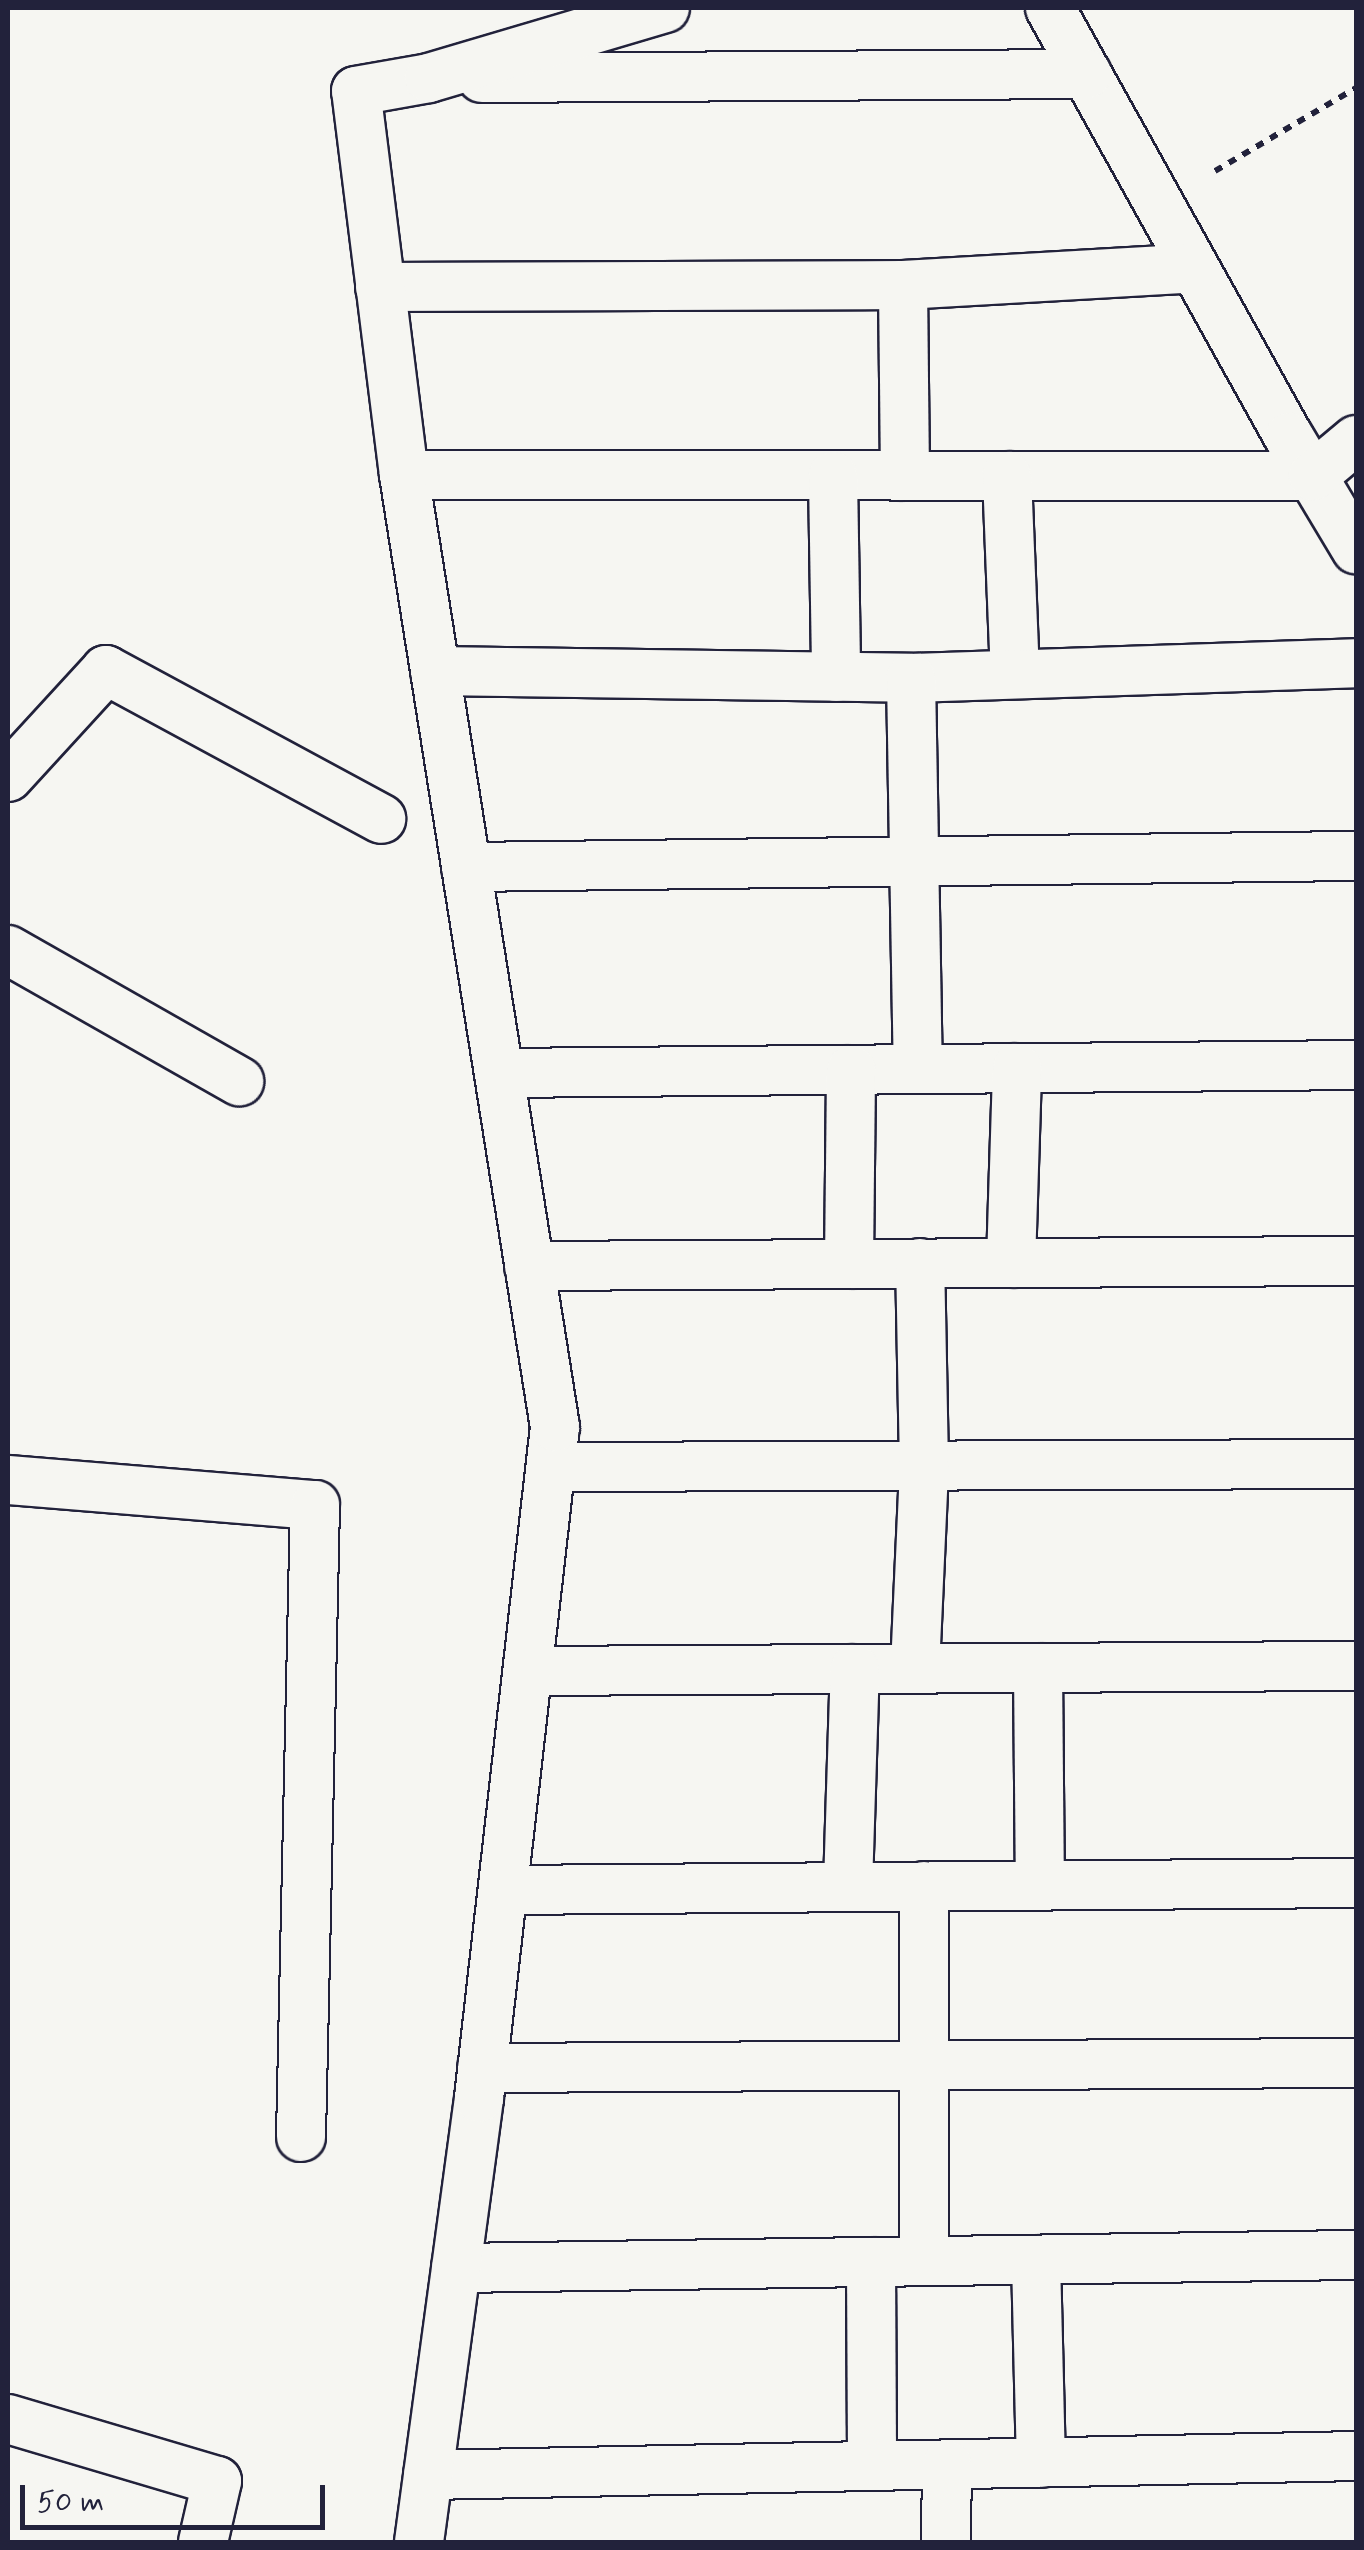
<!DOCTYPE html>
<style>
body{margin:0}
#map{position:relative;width:1364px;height:2550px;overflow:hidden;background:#f6f6f2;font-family:Mynerve,sans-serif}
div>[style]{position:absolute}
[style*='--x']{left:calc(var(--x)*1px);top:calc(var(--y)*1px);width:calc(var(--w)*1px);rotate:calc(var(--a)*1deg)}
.path>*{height:6px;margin-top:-3px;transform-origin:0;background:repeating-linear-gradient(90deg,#22223b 0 8px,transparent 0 16px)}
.roads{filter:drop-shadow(2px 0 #22223b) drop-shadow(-2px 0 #22223b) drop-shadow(0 2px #22223b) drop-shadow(0 -2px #22223b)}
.minor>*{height:48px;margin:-24px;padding:0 24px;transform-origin:24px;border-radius:24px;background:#f6f6f2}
span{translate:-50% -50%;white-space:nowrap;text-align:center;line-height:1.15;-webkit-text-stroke:8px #f6f6f2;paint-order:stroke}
.frame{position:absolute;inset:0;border:10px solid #22223b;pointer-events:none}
.scale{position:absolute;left:20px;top:2485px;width:305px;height:45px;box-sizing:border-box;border:5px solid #22223b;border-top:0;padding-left:12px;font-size:30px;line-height:35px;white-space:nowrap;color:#22223b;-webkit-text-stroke:8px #f6f6f2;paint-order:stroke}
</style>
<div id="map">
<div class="path">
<i style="--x:1215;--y:171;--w:164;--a:-30.5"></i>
</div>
<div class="roads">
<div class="minor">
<i style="--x:1050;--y:8;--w:491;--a:60.9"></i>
<i style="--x:1289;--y:437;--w:131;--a:59.1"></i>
<i style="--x:482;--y:78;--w:605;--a:-0.38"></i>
<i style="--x:903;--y:285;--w:191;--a:89.4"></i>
<i style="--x:380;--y:287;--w:523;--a:-0.22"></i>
<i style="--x:903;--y:285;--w:292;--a:-3.3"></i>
<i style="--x:404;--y:475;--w:909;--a:0.06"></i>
<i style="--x:1313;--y:476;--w:56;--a:-39.9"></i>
<i style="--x:833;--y:476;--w:201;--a:89.1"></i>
<i style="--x:1007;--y:476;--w:198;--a:87.7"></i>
<i style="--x:435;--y:671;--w:476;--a:0.8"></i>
<i style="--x:911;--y:678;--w:445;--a:-1.9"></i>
<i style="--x:911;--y:678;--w:391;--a:89"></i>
<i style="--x:8;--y:777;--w:145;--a:-47.5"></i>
<i style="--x:106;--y:670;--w:313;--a:28.4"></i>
<i style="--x:466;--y:867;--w:890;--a:-0.71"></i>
<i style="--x:8;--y:950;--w:266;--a:29.6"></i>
<i style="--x:499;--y:1073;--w:857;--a:-0.53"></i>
<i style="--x:1011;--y:1263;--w:195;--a:-88.2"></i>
<i style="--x:849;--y:1264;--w:194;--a:-89.4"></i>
<i style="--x:529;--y:1266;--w:827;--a:-0.35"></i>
<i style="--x:551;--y:1467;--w:805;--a:-0.21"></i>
<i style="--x:8;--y:1480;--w:308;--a:4.7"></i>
<i style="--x:315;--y:1505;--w:632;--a:91.27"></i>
<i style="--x:915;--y:1668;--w:202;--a:-87.4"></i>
<i style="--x:924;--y:1466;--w:203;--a:-91.1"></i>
<i style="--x:1038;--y:1668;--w:217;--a:89.5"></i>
<i style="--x:528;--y:1671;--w:828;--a:-0.35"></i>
<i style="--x:848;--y:1886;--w:217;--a:-88.2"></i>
<i style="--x:924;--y:1886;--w:375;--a:90"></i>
<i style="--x:503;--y:1890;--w:853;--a:-0.47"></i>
<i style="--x:482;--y:2068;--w:874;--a:-0.33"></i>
<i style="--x:1036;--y:2260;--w:203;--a:88.6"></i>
<i style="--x:871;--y:2262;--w:204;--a:89.7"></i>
<i style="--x:456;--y:2268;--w:900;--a:-0.83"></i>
<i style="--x:8;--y:2419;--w:218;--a:16.5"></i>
<i style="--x:217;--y:2481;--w:63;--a:102.9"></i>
<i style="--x:428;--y:2475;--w:928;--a:-1.17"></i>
<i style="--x:419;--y:2542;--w:448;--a:-82.3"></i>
<i style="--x:479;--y:2098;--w:675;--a:-83.54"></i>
<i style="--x:555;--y:1427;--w:964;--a:-99.01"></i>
<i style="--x:404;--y:475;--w:387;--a:-97.1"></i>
<i style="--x:356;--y:91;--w:74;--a:-10.1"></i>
<i style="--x:429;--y:78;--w:246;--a:-16.5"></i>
<i style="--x:946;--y:2542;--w:77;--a:-89.3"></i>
</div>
</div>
<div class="frame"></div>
<div class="scale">50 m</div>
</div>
